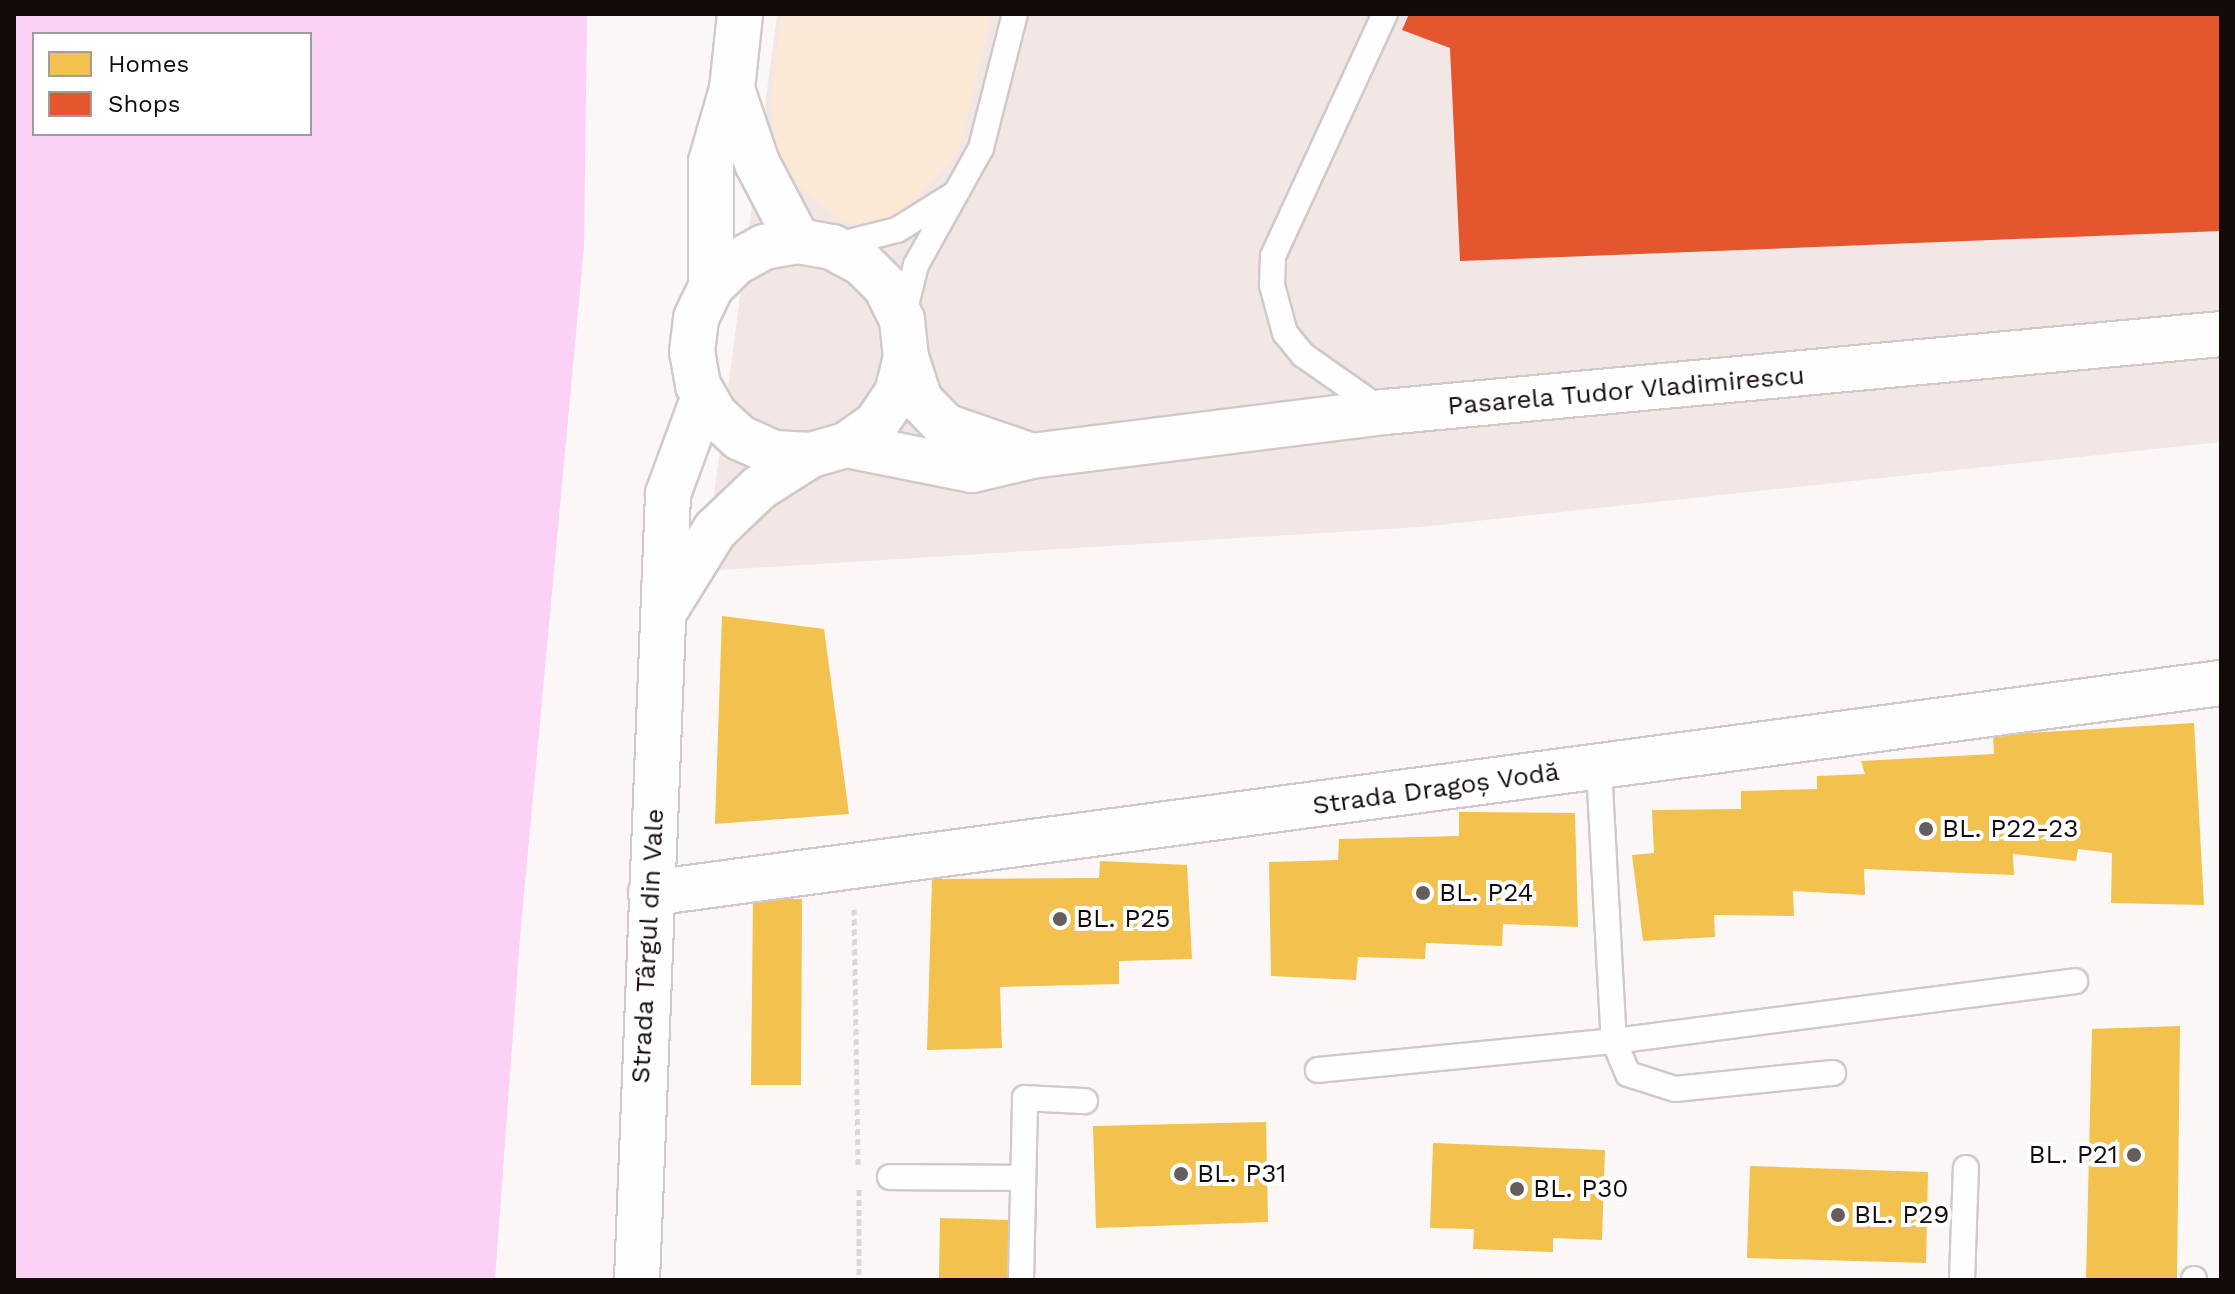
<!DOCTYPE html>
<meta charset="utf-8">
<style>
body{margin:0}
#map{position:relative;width:2235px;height:1294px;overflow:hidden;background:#fcf7f7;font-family:"Work Sans",sans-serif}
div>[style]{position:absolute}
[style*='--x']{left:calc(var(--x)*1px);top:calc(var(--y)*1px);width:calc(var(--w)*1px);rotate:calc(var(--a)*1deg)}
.built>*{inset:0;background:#f3e7e6}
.green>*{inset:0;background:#fbe9d5}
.water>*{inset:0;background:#fbd1f5}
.homes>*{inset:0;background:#f2c14e}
.shops>*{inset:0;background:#e4572e}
.path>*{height:5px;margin-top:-2.5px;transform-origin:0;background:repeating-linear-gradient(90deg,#d9d8d8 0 6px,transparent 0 10px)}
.roads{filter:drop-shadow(2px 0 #d1c9c9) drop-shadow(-2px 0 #d1c9c9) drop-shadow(0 2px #d1c9c9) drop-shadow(0 -2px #d1c9c9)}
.service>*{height:24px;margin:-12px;padding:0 12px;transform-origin:12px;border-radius:12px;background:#fffefe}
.minor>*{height:44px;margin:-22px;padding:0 22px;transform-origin:22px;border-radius:22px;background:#fffefe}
.tertiary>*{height:44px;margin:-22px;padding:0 22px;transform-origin:22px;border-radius:22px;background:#fffefe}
.dots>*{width:22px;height:22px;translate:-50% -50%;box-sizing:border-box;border:4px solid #fff;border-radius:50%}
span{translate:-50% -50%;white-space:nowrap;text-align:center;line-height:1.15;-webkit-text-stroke:8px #fff;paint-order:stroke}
.street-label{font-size:26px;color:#150a0a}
.poi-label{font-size:26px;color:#150a0a}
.left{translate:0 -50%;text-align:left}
.right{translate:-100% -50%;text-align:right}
.frame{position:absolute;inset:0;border:16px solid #150a0a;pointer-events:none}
.legend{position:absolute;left:32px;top:32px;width:280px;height:104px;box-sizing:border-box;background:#fff;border:2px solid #a19d9d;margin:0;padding:10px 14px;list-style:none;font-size:24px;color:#150a0a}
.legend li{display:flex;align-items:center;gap:16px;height:40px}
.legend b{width:40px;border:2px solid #a19d9d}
</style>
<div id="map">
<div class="built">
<i style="clip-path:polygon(777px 14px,2221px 14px,2221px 442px,1420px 527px,704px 571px)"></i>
</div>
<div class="green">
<i style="clip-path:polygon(782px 14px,992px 14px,958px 153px,899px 216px,869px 226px,841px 221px,798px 185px,781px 161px,773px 128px,772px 94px)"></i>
</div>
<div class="water">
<i style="clip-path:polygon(evenodd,14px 14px,587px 14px,584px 247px,520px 938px,495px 1280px,14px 1280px,14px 14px,34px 34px,310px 34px,310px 134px,34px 134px,34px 34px)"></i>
</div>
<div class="homes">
<i style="clip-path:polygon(722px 616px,824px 629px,849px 814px,715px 824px)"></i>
<i style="clip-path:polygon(2194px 723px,2204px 905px,2111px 903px,2112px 853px,2078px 849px,2076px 861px,2013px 854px,2014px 875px,1864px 869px,1865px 895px,1793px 891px,1794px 916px,1714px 915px,1715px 937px,1643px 941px,1632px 855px,1654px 853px,1652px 810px,1741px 809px,1741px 791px,1817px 789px,1817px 776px,1865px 774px,1861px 761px,1994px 754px,1993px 735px)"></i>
<i style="clip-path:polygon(1459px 812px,1575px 813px,1578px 927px,1503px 924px,1502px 946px,1426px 943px,1425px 959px,1358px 957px,1356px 980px,1271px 976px,1269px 862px,1338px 860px,1339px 839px,1459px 836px)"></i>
<i style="clip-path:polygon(1100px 861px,1187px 865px,1192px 959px,1119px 961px,1119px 984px,1000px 987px,1002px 1048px,927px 1050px,932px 879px,1099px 878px)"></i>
<i style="clip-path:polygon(753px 899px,802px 899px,801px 1085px,751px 1085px)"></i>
<i style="clip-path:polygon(2180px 1026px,2177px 1280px,2086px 1280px,2092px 1029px)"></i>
<i style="clip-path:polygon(1266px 1122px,1268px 1222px,1096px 1228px,1093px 1126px)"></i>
<i style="clip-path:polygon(1433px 1143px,1605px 1150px,1602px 1240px,1553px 1238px,1553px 1252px,1473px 1249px,1474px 1229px,1430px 1228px)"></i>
<i style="clip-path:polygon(1750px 1166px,1928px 1172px,1926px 1263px,1747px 1258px)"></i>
<i style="clip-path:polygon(940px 1218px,1011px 1220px,1012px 1280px,939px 1280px)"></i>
</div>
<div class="shops">
<i style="clip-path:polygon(1409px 14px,2221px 14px,2221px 231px,1460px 261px,1450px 48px,1402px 30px)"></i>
</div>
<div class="path">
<i style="--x:854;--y:909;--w:258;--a:89.1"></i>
<i style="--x:859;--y:1189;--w:91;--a:90"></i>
</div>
<div class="roads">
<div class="service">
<i style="--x:834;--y:246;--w:65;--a:-14.3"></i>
<i style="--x:897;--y:230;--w:66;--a:-32"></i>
<i style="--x:903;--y:317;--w:54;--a:-76"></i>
<i style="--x:916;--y:265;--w:134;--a:-60.9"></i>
<i style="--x:981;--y:148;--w:138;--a:-75.8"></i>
<i style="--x:1383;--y:411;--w:98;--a:-145"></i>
<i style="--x:1303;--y:355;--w:28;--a:-129"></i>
<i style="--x:1285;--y:333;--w:50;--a:-105.2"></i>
<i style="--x:1272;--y:285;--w:29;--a:-88"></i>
<i style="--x:1273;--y:256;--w:267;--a:-65.2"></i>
<i style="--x:1599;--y:768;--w:273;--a:86.9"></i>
<i style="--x:1614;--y:1041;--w:36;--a:67"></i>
<i style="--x:1628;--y:1074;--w:49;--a:17.7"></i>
<i style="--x:1675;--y:1089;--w:159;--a:-5.8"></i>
<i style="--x:1318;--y:1070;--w:297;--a:-5.6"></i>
<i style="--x:1614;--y:1041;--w:465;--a:-7.4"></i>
<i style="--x:890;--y:1177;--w:133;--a:0.4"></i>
<i style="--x:2194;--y:1279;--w:1;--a:90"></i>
<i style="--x:1021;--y:1280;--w:182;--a:-88.7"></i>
<i style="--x:1025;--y:1098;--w:60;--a:2.9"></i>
<i style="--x:1962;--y:1280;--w:112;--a:-88"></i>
</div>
<div class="minor">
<i style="--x:906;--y:357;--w:45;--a:72"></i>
<i style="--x:920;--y:400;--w:36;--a:46"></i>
<i style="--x:945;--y:426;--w:89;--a:19"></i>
<i style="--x:846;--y:445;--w:128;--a:11.2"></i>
<i style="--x:972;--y:470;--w:61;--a:-13.3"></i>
<i style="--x:1031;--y:456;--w:357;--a:-7.1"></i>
<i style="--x:1385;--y:412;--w:840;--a:-5.33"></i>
<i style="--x:651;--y:893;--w:1584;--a:-7.62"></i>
</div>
<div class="tertiary">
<i style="--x:732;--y:89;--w:78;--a:71.3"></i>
<i style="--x:757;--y:163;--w:88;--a:62.3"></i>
<i style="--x:711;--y:287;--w:34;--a:-45"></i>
<i style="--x:735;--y:263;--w:33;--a:-29"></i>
<i style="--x:764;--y:247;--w:35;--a:-10"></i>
<i style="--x:798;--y:241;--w:35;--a:10"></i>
<i style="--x:832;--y:247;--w:34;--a:28"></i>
<i style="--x:862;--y:263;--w:34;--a:45"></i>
<i style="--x:886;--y:287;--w:37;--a:64"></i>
<i style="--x:902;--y:320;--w:37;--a:84"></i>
<i style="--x:906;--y:357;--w:37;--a:104"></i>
<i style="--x:897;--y:393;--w:37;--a:124"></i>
<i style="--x:876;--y:424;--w:37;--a:145"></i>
<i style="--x:846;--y:445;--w:36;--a:164"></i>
<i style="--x:811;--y:455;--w:37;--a:-177"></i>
<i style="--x:774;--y:453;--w:37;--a:-156"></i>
<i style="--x:740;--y:438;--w:34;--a:-137"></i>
<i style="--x:715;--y:415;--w:34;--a:-120"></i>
<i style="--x:698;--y:385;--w:34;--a:-100"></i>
<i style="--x:692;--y:352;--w:34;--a:-83"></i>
<i style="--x:696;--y:318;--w:34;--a:-64"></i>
<i style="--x:711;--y:287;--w:125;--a:-90"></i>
<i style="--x:711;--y:162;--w:76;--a:-74"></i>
<i style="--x:732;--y:89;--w:75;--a:-83.9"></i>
<i style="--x:666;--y:609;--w:93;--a:-58.2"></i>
<i style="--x:715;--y:530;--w:61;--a:-43.7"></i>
<i style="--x:759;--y:488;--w:62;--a:-32.4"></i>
<i style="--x:637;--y:1280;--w:787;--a:-87.74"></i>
<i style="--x:668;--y:494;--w:104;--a:-69.8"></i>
</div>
</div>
<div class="dots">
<i style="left:1926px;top:829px;background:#665d5d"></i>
<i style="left:1423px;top:893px;background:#665d5d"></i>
<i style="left:1060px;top:919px;background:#665d5d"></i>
<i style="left:2134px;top:1155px;background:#665d5d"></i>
<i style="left:1181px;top:1174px;background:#665d5d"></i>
<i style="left:1517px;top:1189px;background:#665d5d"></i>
<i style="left:1838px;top:1215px;background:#665d5d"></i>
</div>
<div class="street-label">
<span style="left:1626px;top:391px;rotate:-5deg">Pasarela Tudor Vladimirescu</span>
<span style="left:1436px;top:789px;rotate:-8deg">Strada Dragoș Vodă</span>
<span style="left:648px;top:946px;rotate:-87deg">Strada Târgul din Vale</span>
</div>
<div class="poi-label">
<span class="left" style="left:1942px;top:829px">BL. P22-23</span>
<span class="left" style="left:1439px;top:893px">BL. P24</span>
<span class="left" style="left:1076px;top:919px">BL. P25</span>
<span class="right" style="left:2118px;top:1155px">BL. P21</span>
<span class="left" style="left:1197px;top:1174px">BL. P31</span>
<span class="left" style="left:1533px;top:1189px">BL. P30</span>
<span class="left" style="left:1854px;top:1215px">BL. P29</span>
</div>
<div class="frame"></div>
<ul class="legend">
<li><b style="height:22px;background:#f2c14e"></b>Homes</li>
<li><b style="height:22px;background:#e4572e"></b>Shops</li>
</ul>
</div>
